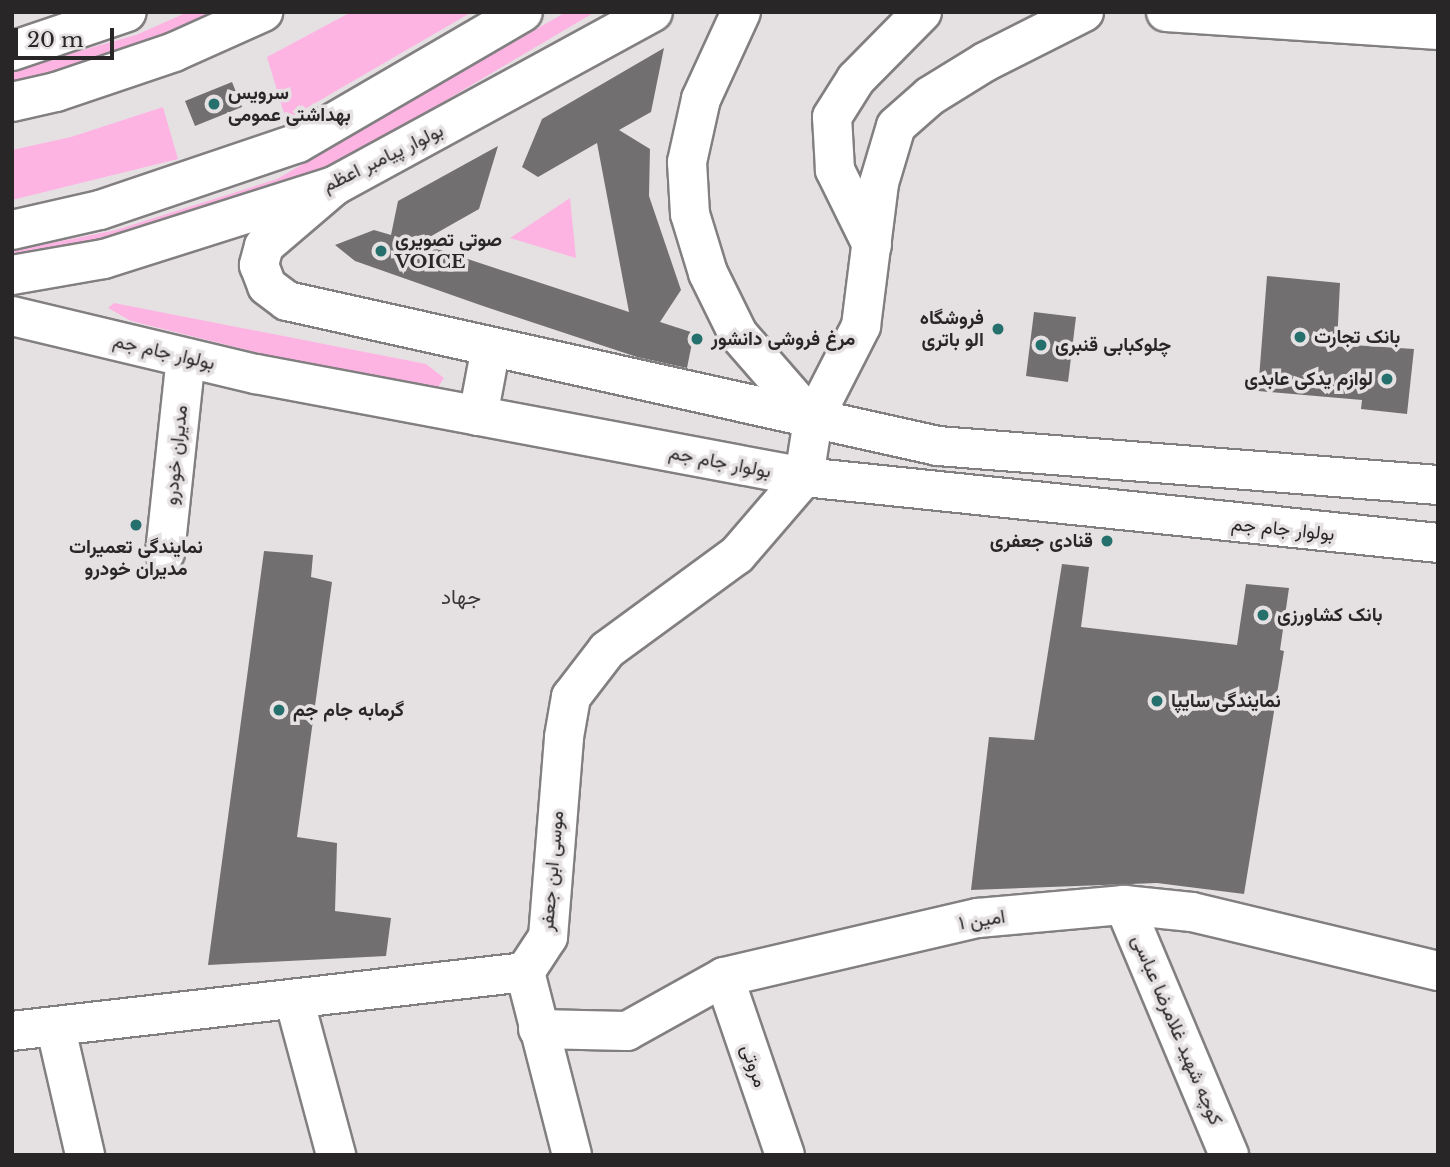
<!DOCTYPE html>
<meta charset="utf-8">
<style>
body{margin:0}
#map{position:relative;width:1450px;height:1167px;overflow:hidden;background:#e5e1e3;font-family:"Libre Baskerville",Vazirmatn,serif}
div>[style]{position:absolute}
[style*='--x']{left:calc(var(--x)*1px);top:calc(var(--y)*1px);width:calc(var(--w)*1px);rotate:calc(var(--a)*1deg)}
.green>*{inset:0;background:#feb4e3}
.building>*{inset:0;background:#726f71}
.roads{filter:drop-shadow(2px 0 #827f81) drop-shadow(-2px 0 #827f81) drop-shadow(0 2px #827f81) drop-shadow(0 -2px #827f81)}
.minor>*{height:38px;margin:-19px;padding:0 19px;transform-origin:19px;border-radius:19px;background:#fff}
.major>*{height:38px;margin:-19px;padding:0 19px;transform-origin:19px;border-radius:19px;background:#fff}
.dots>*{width:19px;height:19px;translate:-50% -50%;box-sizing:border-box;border:4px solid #e5e1e3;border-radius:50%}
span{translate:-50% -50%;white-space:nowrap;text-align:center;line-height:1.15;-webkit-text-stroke:7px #e5e1e3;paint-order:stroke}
.poi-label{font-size:19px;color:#282627;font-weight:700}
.left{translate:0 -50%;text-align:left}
.right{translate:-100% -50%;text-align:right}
.street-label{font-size:19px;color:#282627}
.neighbourhood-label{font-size:21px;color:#3a3739}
.frame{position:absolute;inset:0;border:14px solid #282627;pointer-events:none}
.scale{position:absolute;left:14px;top:28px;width:100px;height:32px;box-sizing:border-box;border:4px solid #282627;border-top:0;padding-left:9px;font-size:21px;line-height:24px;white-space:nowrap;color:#282627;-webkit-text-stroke:5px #e5e1e3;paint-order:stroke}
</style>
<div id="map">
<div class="green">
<i style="clip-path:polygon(188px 12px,219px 12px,142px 47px,12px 82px,12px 70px,136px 35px)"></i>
<i style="clip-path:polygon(351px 12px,472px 12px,286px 120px,267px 57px)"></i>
<i style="clip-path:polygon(566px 12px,595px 12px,355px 154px,284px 190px,207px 218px,12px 263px,12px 251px,116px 230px,277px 179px)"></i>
<i style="clip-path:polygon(163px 107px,178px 159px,12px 200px,12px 150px,71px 137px)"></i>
<i style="clip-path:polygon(570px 198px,576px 258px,510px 238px)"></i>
<i style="clip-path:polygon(114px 303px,426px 364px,444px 378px,435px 392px,408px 390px,131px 321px,108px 308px)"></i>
</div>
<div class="building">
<i style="clip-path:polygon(664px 48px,651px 112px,619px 130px,650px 149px,649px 196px,681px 290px,660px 322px,694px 333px,687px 368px,637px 357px,483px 306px,355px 261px,335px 245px,374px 230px,391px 235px,398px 201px,498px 146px,479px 209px,419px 243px,629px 312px,597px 143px,538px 177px,522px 167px,542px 119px)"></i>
<i style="clip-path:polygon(232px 82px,242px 107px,195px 126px,185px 101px)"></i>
<i style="clip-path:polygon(1267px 276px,1340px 283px,1337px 344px,1414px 349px,1407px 414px,1361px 409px,1362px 400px,1258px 391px)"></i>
<i style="clip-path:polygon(1034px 312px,1076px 317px,1068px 382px,1026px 376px)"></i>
<i style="clip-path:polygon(264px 551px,313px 555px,311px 577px,332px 582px,297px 837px,337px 843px,335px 911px,391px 918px,386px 956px,208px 965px)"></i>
<i style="clip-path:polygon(1062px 564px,1089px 567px,1081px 627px,1237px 645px,1246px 584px,1289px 588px,1280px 650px,1284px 651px,1244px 894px,1157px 883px,971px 890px,989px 737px,1034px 740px)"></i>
</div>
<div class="roads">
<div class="minor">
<i style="--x:1166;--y:12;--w:273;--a:3.8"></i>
<i style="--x:872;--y:245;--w:84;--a:-116.3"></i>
<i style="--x:835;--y:170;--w:53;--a:-93.2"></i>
<i style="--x:832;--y:117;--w:45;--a:-57.7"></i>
<i style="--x:856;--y:79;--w:94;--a:-45.4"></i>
<i style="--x:813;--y:420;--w:106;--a:-62.9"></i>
<i style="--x:861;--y:326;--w:144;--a:-82.8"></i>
<i style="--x:879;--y:183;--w:59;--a:-73.4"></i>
<i style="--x:896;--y:126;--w:45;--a:-41.4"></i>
<i style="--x:930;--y:96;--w:65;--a:-31.7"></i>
<i style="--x:985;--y:62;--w:111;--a:-26.8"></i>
<i style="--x:165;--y:553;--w:196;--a:-83.9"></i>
<i style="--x:1124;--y:905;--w:271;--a:67.2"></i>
<i style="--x:525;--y:972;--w:189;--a:75.6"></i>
<i style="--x:724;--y:977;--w:188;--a:71.1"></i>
<i style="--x:294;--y:999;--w:162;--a:74.9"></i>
<i style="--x:56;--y:1029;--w:129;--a:77"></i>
<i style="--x:538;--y:1029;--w:89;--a:1.3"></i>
<i style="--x:627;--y:1031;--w:111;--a:-29.1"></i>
<i style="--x:724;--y:977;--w:261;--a:-13.1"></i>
<i style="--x:978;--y:918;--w:147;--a:-5.1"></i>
<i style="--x:1124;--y:905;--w:68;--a:5.9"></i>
<i style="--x:1192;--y:912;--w:253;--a:13.5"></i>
<i style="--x:12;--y:1031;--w:516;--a:-6.56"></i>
<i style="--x:525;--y:972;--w:42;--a:-56.7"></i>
<i style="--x:548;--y:937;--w:201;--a:-85.4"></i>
<i style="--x:564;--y:737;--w:41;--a:-80.1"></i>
<i style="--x:571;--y:697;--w:59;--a:-52.5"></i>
<i style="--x:607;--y:650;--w:161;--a:-36.2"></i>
<i style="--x:737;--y:555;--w:103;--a:-49.3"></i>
</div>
<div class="major">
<i style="--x:741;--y:12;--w:96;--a:114.7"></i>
<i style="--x:701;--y:99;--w:65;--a:102.5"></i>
<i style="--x:687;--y:162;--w:52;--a:86.7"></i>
<i style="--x:690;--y:214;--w:62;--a:73"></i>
<i style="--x:708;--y:273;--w:68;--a:63.8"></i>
<i style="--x:738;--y:334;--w:114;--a:48.9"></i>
<i style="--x:813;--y:420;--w:58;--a:99"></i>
<i style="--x:12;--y:51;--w:121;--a:-18.7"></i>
<i style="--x:12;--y:102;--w:45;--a:-12.8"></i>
<i style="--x:56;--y:92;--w:125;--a:-18.7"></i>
<i style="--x:174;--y:52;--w:98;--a:-24.2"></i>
<i style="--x:334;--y:186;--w:92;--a:139.4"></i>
<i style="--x:264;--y:246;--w:20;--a:105"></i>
<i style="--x:259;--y:265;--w:22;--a:69"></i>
<i style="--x:267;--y:286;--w:25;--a:37"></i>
<i style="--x:287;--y:301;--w:667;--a:12.56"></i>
<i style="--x:938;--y:446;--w:502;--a:4.46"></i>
<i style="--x:12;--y:230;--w:90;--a:-12.8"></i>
<i style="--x:100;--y:210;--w:209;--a:-18.7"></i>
<i style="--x:298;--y:143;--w:260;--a:-30.2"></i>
<i style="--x:12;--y:275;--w:93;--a:-9.9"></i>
<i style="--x:104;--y:259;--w:241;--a:-17.6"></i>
<i style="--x:334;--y:186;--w:363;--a:-28.6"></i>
<i style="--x:12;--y:316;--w:251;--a:13.4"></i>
<i style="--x:256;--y:374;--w:558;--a:10.64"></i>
<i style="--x:804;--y:477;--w:637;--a:5.94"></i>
<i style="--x:478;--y:416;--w:70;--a:-79.3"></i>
</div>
</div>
<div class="dots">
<i style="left:214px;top:104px;background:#25706d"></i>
<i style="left:381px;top:251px;background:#25706d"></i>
<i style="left:998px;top:329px;background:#25706d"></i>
<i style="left:1300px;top:337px;background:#25706d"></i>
<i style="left:697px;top:339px;background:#25706d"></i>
<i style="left:1041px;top:345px;background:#25706d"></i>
<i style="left:1387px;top:379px;background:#25706d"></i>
<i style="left:136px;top:525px;background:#25706d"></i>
<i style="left:1107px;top:541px;background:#25706d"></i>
<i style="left:1263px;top:615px;background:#25706d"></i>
<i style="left:1157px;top:701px;background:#25706d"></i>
<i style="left:279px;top:710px;background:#25706d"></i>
</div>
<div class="poi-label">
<span class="left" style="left:228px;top:104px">سرویس<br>بهداشتی عمومی</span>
<span class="left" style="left:395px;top:251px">صوتی تصویری<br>VOICE</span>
<span class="right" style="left:984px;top:329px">فروشگاه<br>الو باتری</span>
<span class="left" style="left:1314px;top:337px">بانک تجارت</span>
<span class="left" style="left:711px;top:339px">مرغ فروشی دانشور</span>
<span class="left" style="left:1055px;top:345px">چلوکبابی قنبری</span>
<span class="right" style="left:1373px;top:379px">لوازم یدکی عابدی</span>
<span class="right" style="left:1093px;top:541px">قنادی جعفری</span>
<span style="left:136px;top:558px">نمایندگی تعمیرات<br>مدیران خودرو</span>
<span class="left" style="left:1277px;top:615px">بانک کشاورزی</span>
<span class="left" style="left:1171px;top:701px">نمایندگی سایپا</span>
<span class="left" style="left:293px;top:710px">گرمابه جام جم</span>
</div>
<div class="street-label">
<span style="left:383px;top:158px;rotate:-26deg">بولوار پیامبر اعظم</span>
<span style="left:164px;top:352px;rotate:13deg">بولوار جام جم</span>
<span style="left:176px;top:455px;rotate:-84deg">مدیران خودرو</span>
<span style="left:720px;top:462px;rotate:11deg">بولوار جام جم</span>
<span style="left:1283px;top:529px;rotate:6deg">بولوار جام جم</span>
<span style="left:552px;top:871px;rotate:-85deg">موسی ابن جعفر</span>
<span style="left:982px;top:920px;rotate:-9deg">امین ۱</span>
<span style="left:1177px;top:1030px;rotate:67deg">کوچه شهید غلامرضا عباسی</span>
<span style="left:754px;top:1066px;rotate:71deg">مروتی</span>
</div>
<div class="neighbourhood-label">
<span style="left:461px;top:597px">جهاد</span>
</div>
<div class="frame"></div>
<div class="scale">20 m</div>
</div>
